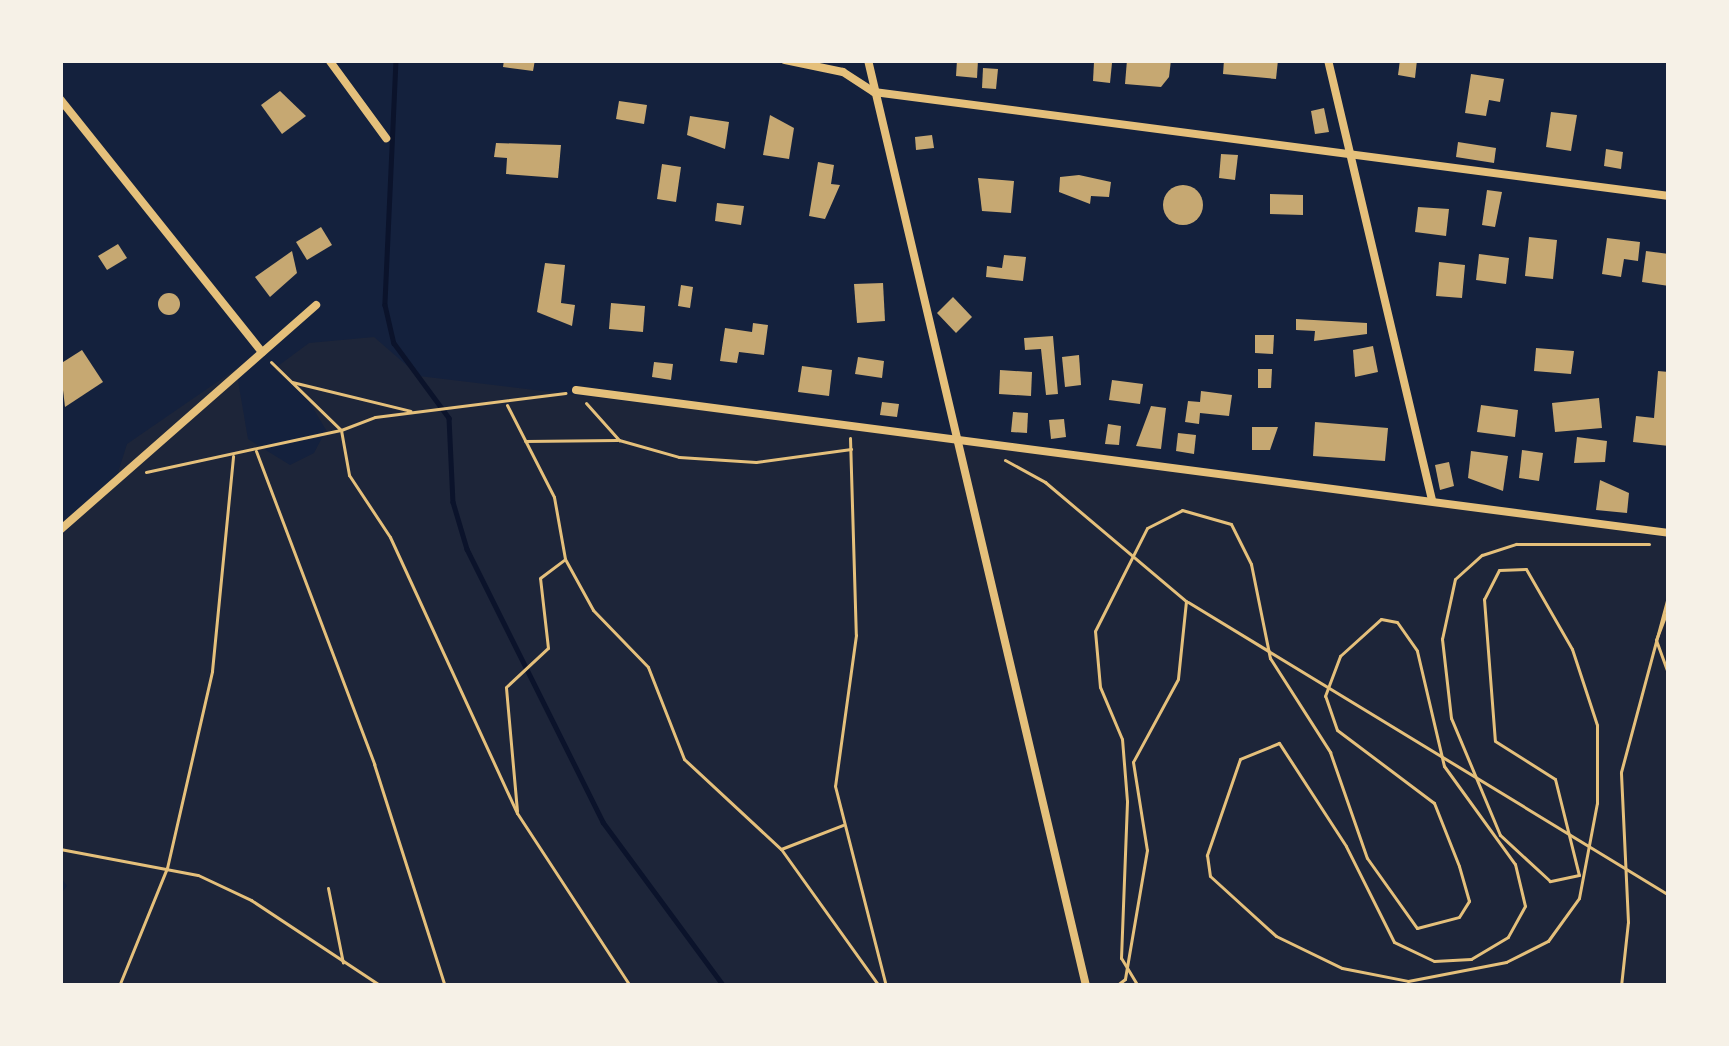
<!DOCTYPE html>
<style>
body{margin:0}
#map{position:relative;width:1729px;height:1046px;overflow:hidden;background:#14213d;font-family:Lato,sans-serif}
div>[style]{position:absolute}
[style*='--x']{left:calc(var(--x)*1px);top:calc(var(--y)*1px);width:calc(var(--w)*1px);rotate:calc(var(--a)*1deg)}
.green>*{inset:0;background:#1d2539}
.stream>*{height:4.5px;margin:-2.25px;padding:0 2.25px;transform-origin:2.25px;border-radius:2.25px;background:#0b132b}
.building>*{inset:0;background:#c6a872}
.round{border-radius:50%}
.path>*{height:3px;margin:-1.5px;padding:0 1.5px;transform-origin:1.5px;border-radius:1.5px;background:#e5c07b}
.minor>*{height:8px;margin:-4px;padding:0 4px;transform-origin:4px;border-radius:4px;background:#e5c07b}
span{translate:-50% -50%;white-space:nowrap;text-align:center;line-height:1.15;-webkit-text-stroke:10px #f6f1e7;paint-order:stroke}
.frame{position:absolute;inset:0;border:63px solid #f6f1e7;pointer-events:none}
</style>
<div id="map">
<div class="green">
<i style="clip-path:polygon(374px 337px,419px 376px,1334px 487px,1669px 538px,1669px 986px,60px 986px,60px 895px,67px 886px,60px 876px,60px 537px,115px 482px,127px 444px,236px 369px,248px 439px,290px 465px,314px 453px,326px 430px,304px 393px,274px 369px,309px 343px)"></i>
</div>
<div class="stream">
<i style="--x:396;--y:60;--w:245;--a:92.6"></i>
<i style="--x:385;--y:305;--w:39;--a:77"></i>
<i style="--x:394;--y:343;--w:93;--a:53.7"></i>
<i style="--x:449;--y:418;--w:84;--a:87.3"></i>
<i style="--x:453;--y:502;--w:49;--a:73.4"></i>
<i style="--x:467;--y:549;--w:305;--a:63.5"></i>
<i style="--x:603;--y:822;--w:204;--a:53.6"></i>
</div>
<div class="building">
<i style="clip-path:polygon(504px 60px,535px 60px,533px 71px,503px 67px)"></i>
<i style="clip-path:polygon(957px 60px,978px 60px,977px 78px,956px 76px)"></i>
<i style="clip-path:polygon(1127px 60px,1171px 60px,1169px 77px,1161px 87px,1125px 84px)"></i>
<i style="clip-path:polygon(1224px 60px,1278px 60px,1276px 79px,1223px 74px)"></i>
<i style="clip-path:polygon(1400px 60px,1417px 60px,1415px 78px,1398px 75px)"></i>
<i style="clip-path:polygon(1094px 62px,1112px 63px,1110px 83px,1093px 81px)"></i>
<i style="clip-path:polygon(983px 68px,998px 69px,996px 89px,982px 88px)"></i>
<i style="clip-path:polygon(1471px 74px,1504px 79px,1500px 102px,1489px 100px,1486px 116px,1465px 113px)"></i>
<i style="clip-path:polygon(280px 91px,306px 116px,282px 134px,261px 105px)"></i>
<i style="clip-path:polygon(619px 101px,647px 105px,644px 124px,616px 119px)"></i>
<i style="clip-path:polygon(1324px 108px,1329px 132px,1315px 134px,1311px 111px)"></i>
<i style="clip-path:polygon(1551px 112px,1577px 115px,1571px 151px,1546px 147px)"></i>
<i style="clip-path:polygon(770px 115px,794px 128px,789px 159px,763px 155px)"></i>
<i style="clip-path:polygon(690px 116px,729px 122px,725px 149px,687px 135px)"></i>
<i style="clip-path:polygon(932px 135px,934px 148px,916px 150px,915px 137px)"></i>
<i style="clip-path:polygon(1458px 142px,1496px 148px,1494px 163px,1456px 157px)"></i>
<i style="clip-path:polygon(496px 143px,561px 145px,558px 178px,506px 174px,507px 158px,494px 157px)"></i>
<i style="clip-path:polygon(1606px 149px,1623px 152px,1621px 169px,1604px 166px)"></i>
<i style="clip-path:polygon(1221px 154px,1238px 155px,1235px 180px,1219px 178px)"></i>
<i style="clip-path:polygon(818px 162px,834px 165px,831px 184px,840px 185px,825px 219px,809px 216px)"></i>
<i style="clip-path:polygon(662px 164px,681px 167px,676px 202px,657px 199px)"></i>
<i style="clip-path:polygon(1079px 175px,1111px 182px,1109px 197px,1091px 196px,1090px 204px,1059px 192px,1060px 177px)"></i>
<i style="clip-path:polygon(978px 178px,1014px 181px,1011px 213px,982px 211px)"></i>
<i class="round" style="left:1163px;top:185px;width:40px;height:40px"></i>
<i style="clip-path:polygon(1487px 190px,1502px 192px,1495px 227px,1482px 225px)"></i>
<i style="clip-path:polygon(1270px 194px,1303px 195px,1303px 215px,1270px 214px)"></i>
<i style="clip-path:polygon(717px 203px,744px 206px,741px 225px,715px 221px)"></i>
<i style="clip-path:polygon(1418px 207px,1449px 209px,1446px 236px,1415px 232px)"></i>
<i style="clip-path:polygon(321px 227px,332px 245px,307px 260px,296px 242px)"></i>
<i style="clip-path:polygon(1529px 237px,1557px 240px,1553px 279px,1525px 276px)"></i>
<i style="clip-path:polygon(1607px 238px,1640px 242px,1638px 261px,1624px 259px,1621px 277px,1602px 274px)"></i>
<i style="clip-path:polygon(118px 244px,127px 258px,107px 270px,98px 256px)"></i>
<i style="clip-path:polygon(292px 251px,297px 273px,270px 297px,255px 277px)"></i>
<i style="clip-path:polygon(1646px 251px,1669px 254px,1669px 286px,1642px 282px)"></i>
<i style="clip-path:polygon(1479px 254px,1509px 258px,1506px 284px,1476px 280px)"></i>
<i style="clip-path:polygon(1004px 255px,1026px 257px,1023px 281px,986px 277px,987px 266px,1002px 268px)"></i>
<i style="clip-path:polygon(1439px 262px,1465px 265px,1462px 298px,1436px 296px)"></i>
<i style="clip-path:polygon(545px 263px,565px 265px,561px 303px,575px 305px,572px 326px,537px 312px)"></i>
<i style="clip-path:polygon(883px 283px,885px 321px,857px 323px,854px 284px)"></i>
<i style="clip-path:polygon(681px 285px,693px 287px,690px 308px,678px 306px)"></i>
<i class="round" style="left:158px;top:293px;width:22px;height:22px"></i>
<i style="clip-path:polygon(953px 297px,972px 317px,956px 333px,937px 313px)"></i>
<i style="clip-path:polygon(611px 303px,645px 306px,643px 332px,609px 329px)"></i>
<i style="clip-path:polygon(1296px 319px,1367px 323px,1367px 334px,1314px 341px,1315px 331px,1296px 330px)"></i>
<i style="clip-path:polygon(753px 323px,768px 325px,764px 355px,739px 352px,737px 363px,720px 361px,725px 328px,752px 332px)"></i>
<i style="clip-path:polygon(1255px 335px,1274px 335px,1273px 354px,1255px 353px)"></i>
<i style="clip-path:polygon(1053px 336px,1058px 394px,1046px 395px,1041px 349px,1025px 350px,1024px 338px)"></i>
<i style="clip-path:polygon(1373px 346px,1378px 372px,1355px 377px,1353px 350px)"></i>
<i style="clip-path:polygon(1536px 348px,1574px 351px,1571px 374px,1534px 371px)"></i>
<i style="clip-path:polygon(82px 350px,103px 382px,65px 407px,60px 364px)"></i>
<i style="clip-path:polygon(1079px 355px,1081px 385px,1065px 387px,1062px 357px)"></i>
<i style="clip-path:polygon(858px 357px,884px 361px,882px 378px,855px 374px)"></i>
<i style="clip-path:polygon(654px 362px,673px 364px,671px 380px,652px 377px)"></i>
<i style="clip-path:polygon(802px 366px,832px 370px,829px 396px,798px 392px)"></i>
<i style="clip-path:polygon(1258px 369px,1272px 369px,1271px 388px,1258px 388px)"></i>
<i style="clip-path:polygon(1000px 370px,1032px 372px,1031px 396px,999px 394px)"></i>
<i style="clip-path:polygon(1658px 371px,1669px 372px,1669px 446px,1633px 442px,1636px 416px,1654px 418px)"></i>
<i style="clip-path:polygon(1112px 380px,1143px 384px,1140px 404px,1109px 400px)"></i>
<i style="clip-path:polygon(1201px 391px,1232px 395px,1229px 416px,1200px 413px,1199px 424px,1185px 422px,1188px 401px,1200px 402px)"></i>
<i style="clip-path:polygon(1599px 398px,1602px 428px,1555px 432px,1552px 403px)"></i>
<i style="clip-path:polygon(882px 402px,899px 404px,897px 417px,880px 415px)"></i>
<i style="clip-path:polygon(1481px 405px,1518px 410px,1515px 437px,1477px 432px)"></i>
<i style="clip-path:polygon(1151px 406px,1166px 408px,1161px 449px,1136px 446px)"></i>
<i style="clip-path:polygon(1013px 412px,1028px 413px,1027px 433px,1011px 432px)"></i>
<i style="clip-path:polygon(1064px 419px,1066px 437px,1051px 439px,1049px 420px)"></i>
<i style="clip-path:polygon(1315px 422px,1388px 428px,1385px 461px,1313px 456px)"></i>
<i style="clip-path:polygon(1108px 424px,1121px 426px,1119px 445px,1105px 444px)"></i>
<i style="clip-path:polygon(1252px 427px,1278px 427px,1270px 450px,1252px 450px)"></i>
<i style="clip-path:polygon(1178px 433px,1196px 435px,1194px 454px,1176px 451px)"></i>
<i style="clip-path:polygon(1577px 437px,1607px 441px,1605px 462px,1574px 463px)"></i>
<i style="clip-path:polygon(1522px 450px,1543px 453px,1539px 481px,1519px 478px)"></i>
<i style="clip-path:polygon(1471px 451px,1508px 456px,1503px 491px,1468px 478px)"></i>
<i style="clip-path:polygon(1449px 462px,1454px 486px,1440px 490px,1435px 465px)"></i>
<i style="clip-path:polygon(1600px 480px,1629px 493px,1627px 513px,1596px 510px)"></i>
</div>
<div class="path">
<i style="--x:271;--y:362;--w:98;--a:44.2"></i>
<i style="--x:341;--y:430;--w:36;--a:-21"></i>
<i style="--x:375;--y:417;--w:192;--a:-7.2"></i>
<i style="--x:292;--y:382;--w:122;--a:13.7"></i>
<i style="--x:586;--y:403;--w:50;--a:48.3"></i>
<i style="--x:619;--y:440;--w:62;--a:15.8"></i>
<i style="--x:679;--y:457;--w:77;--a:3.7"></i>
<i style="--x:756;--y:462;--w:96;--a:-7.8"></i>
<i style="--x:507;--y:405;--w:103;--a:62.9"></i>
<i style="--x:554;--y:497;--w:63;--a:79.9"></i>
<i style="--x:565;--y:559;--w:58;--a:61.2"></i>
<i style="--x:593;--y:610;--w:79;--a:46"></i>
<i style="--x:648;--y:667;--w:99;--a:68.6"></i>
<i style="--x:684;--y:759;--w:132;--a:42.9"></i>
<i style="--x:781;--y:849;--w:168;--a:54.4"></i>
<i style="--x:850;--y:438;--w:197;--a:88.3"></i>
<i style="--x:856;--y:635;--w:152;--a:97.9"></i>
<i style="--x:835;--y:786;--w:206;--a:75.7"></i>
<i style="--x:525;--y:441;--w:92;--a:-0.6"></i>
<i style="--x:256;--y:451;--w:335;--a:69.3"></i>
<i style="--x:374;--y:764;--w:233;--a:72.3"></i>
<i style="--x:1005;--y:460;--w:46;--a:28.8"></i>
<i style="--x:1045;--y:482;--w:185;--a:40.2"></i>
<i style="--x:1186;--y:601;--w:78;--a:95.9"></i>
<i style="--x:1178;--y:679;--w:94;--a:118.5"></i>
<i style="--x:1133;--y:762;--w:89;--a:81"></i>
<i style="--x:1147;--y:850;--w:131;--a:99.7"></i>
<i style="--x:1125;--y:979;--w:11;--a:142"></i>
<i style="--x:146;--y:472;--w:199;--a:-12.2"></i>
<i style="--x:341;--y:430;--w:46;--a:79.9"></i>
<i style="--x:349;--y:475;--w:74;--a:56.5"></i>
<i style="--x:390;--y:537;--w:304;--a:65.3"></i>
<i style="--x:517;--y:813;--w:207;--a:56.8"></i>
<i style="--x:1188;--y:602;--w:563;--a:31.35"></i>
<i style="--x:1669;--y:606;--w:36;--a:111"></i>
<i style="--x:1656;--y:640;--w:38;--a:70"></i>
<i style="--x:517;--y:811;--w:124;--a:-95.1"></i>
<i style="--x:506;--y:687;--w:57;--a:-42.9"></i>
<i style="--x:548;--y:648;--w:70;--a:-96.5"></i>
<i style="--x:540;--y:578;--w:31;--a:-37"></i>
<i style="--x:60;--y:849;--w:140;--a:10.7"></i>
<i style="--x:198;--y:875;--w:59;--a:25.3"></i>
<i style="--x:251;--y:900;--w:156;--a:33.5"></i>
<i style="--x:781;--y:849;--w:66;--a:-21.2"></i>
<i style="--x:328;--y:888;--w:76;--a:78.7"></i>
<i style="--x:119;--y:986;--w:127;--a:-67.9"></i>
<i style="--x:167;--y:868;--w:202;--a:-77.1"></i>
<i style="--x:212;--y:671;--w:216;--a:-84.4"></i>
<i style="--x:1138;--y:986;--w:33;--a:-121"></i>
<i style="--x:1121;--y:958;--w:157;--a:-87.8"></i>
<i style="--x:1127;--y:801;--w:62;--a:-94.6"></i>
<i style="--x:1122;--y:739;--w:56;--a:-112.9"></i>
<i style="--x:1100;--y:687;--w:56;--a:-95.1"></i>
<i style="--x:1095;--y:631;--w:115;--a:-63.2"></i>
<i style="--x:1147;--y:528;--w:39;--a:-27"></i>
<i style="--x:1182;--y:510;--w:51;--a:15.9"></i>
<i style="--x:1231;--y:524;--w:45;--a:63.4"></i>
<i style="--x:1251;--y:564;--w:96;--a:78.6"></i>
<i style="--x:1270;--y:658;--w:112;--a:57.4"></i>
<i style="--x:1330;--y:752;--w:112;--a:70.8"></i>
<i style="--x:1367;--y:858;--w:86;--a:54.5"></i>
<i style="--x:1417;--y:928;--w:43;--a:-14.7"></i>
<i style="--x:1459;--y:917;--w:19;--a:-58"></i>
<i style="--x:1469;--y:901;--w:36;--a:-106"></i>
<i style="--x:1459;--y:866;--w:68;--a:-111.6"></i>
<i style="--x:1434;--y:803;--w:121;--a:-143"></i>
<i style="--x:1337;--y:730;--w:36;--a:-109"></i>
<i style="--x:1325;--y:696;--w:43;--a:-69.4"></i>
<i style="--x:1340;--y:656;--w:55;--a:-42.1"></i>
<i style="--x:1381;--y:619;--w:16;--a:11"></i>
<i style="--x:1397;--y:622;--w:35;--a:55"></i>
<i style="--x:1417;--y:651;--w:118;--a:76.8"></i>
<i style="--x:1444;--y:766;--w:121;--a:54.1"></i>
<i style="--x:1515;--y:864;--w:43;--a:76.6"></i>
<i style="--x:1525;--y:906;--w:35;--a:119"></i>
<i style="--x:1508;--y:937;--w:43;--a:149.3"></i>
<i style="--x:1471;--y:959;--w:37;--a:177"></i>
<i style="--x:1434;--y:961;--w:44;--a:-154.6"></i>
<i style="--x:1394;--y:942;--w:107;--a:-116.6"></i>
<i style="--x:1346;--y:846;--w:123;--a:-123"></i>
<i style="--x:1279;--y:743;--w:42;--a:157.7"></i>
<i style="--x:1240;--y:759;--w:102;--a:109"></i>
<i style="--x:1207;--y:855;--w:21;--a:82"></i>
<i style="--x:1210;--y:876;--w:89;--a:42.3"></i>
<i style="--x:1276;--y:936;--w:73;--a:25.9"></i>
<i style="--x:1342;--y:968;--w:67;--a:11.1"></i>
<i style="--x:1408;--y:981;--w:100;--a:-11"></i>
<i style="--x:1506;--y:962;--w:47;--a:-26.6"></i>
<i style="--x:1548;--y:941;--w:53;--a:-54.2"></i>
<i style="--x:1579;--y:898;--w:97;--a:-79.3"></i>
<i style="--x:1597;--y:803;--w:78;--a:-90"></i>
<i style="--x:1597;--y:725;--w:80;--a:-108.2"></i>
<i style="--x:1572;--y:649;--w:92;--a:-119.9"></i>
<i style="--x:1526;--y:569;--w:27;--a:178"></i>
<i style="--x:1499;--y:570;--w:33;--a:117"></i>
<i style="--x:1484;--y:599;--w:142;--a:85.6"></i>
<i style="--x:1495;--y:741;--w:71;--a:32.3"></i>
<i style="--x:1555;--y:779;--w:99;--a:76"></i>
<i style="--x:1579;--y:875;--w:30;--a:168"></i>
<i style="--x:1550;--y:881;--w:68;--a:-137.4"></i>
<i style="--x:1500;--y:835;--w:127;--a:-112.7"></i>
<i style="--x:1451;--y:718;--w:80;--a:-96.5"></i>
<i style="--x:1442;--y:639;--w:61;--a:-77.8"></i>
<i style="--x:1455;--y:579;--w:36;--a:-42"></i>
<i style="--x:1482;--y:555;--w:36;--a:-18"></i>
<i style="--x:1516;--y:544;--w:133;--a:0"></i>
<i style="--x:1621;--y:986;--w:64;--a:-83.8"></i>
<i style="--x:1628;--y:922;--w:150;--a:-92.7"></i>
<i style="--x:1621;--y:772;--w:185;--a:-75"></i>
<i style="--x:1665;--y:986;--w:6;--a:-45"></i>
</div>
<div class="minor">
<i style="--x:329;--y:60;--w:97;--a:53.8"></i>
<i style="--x:785;--y:60;--w:59;--a:11.7"></i>
<i style="--x:843;--y:72;--w:37;--a:33"></i>
<i style="--x:874;--y:92;--w:802;--a:7.45"></i>
<i style="--x:868;--y:60;--w:951;--a:76.75"></i>
<i style="--x:1328;--y:60;--w:452;--a:76.7"></i>
<i style="--x:60;--y:99;--w:324;--a:51.4"></i>
<i style="--x:576;--y:390;--w:1102;--a:7.45"></i>
<i style="--x:60;--y:530;--w:341;--a:-41.3"></i>
</div>
<div class="frame"></div>
</div>
